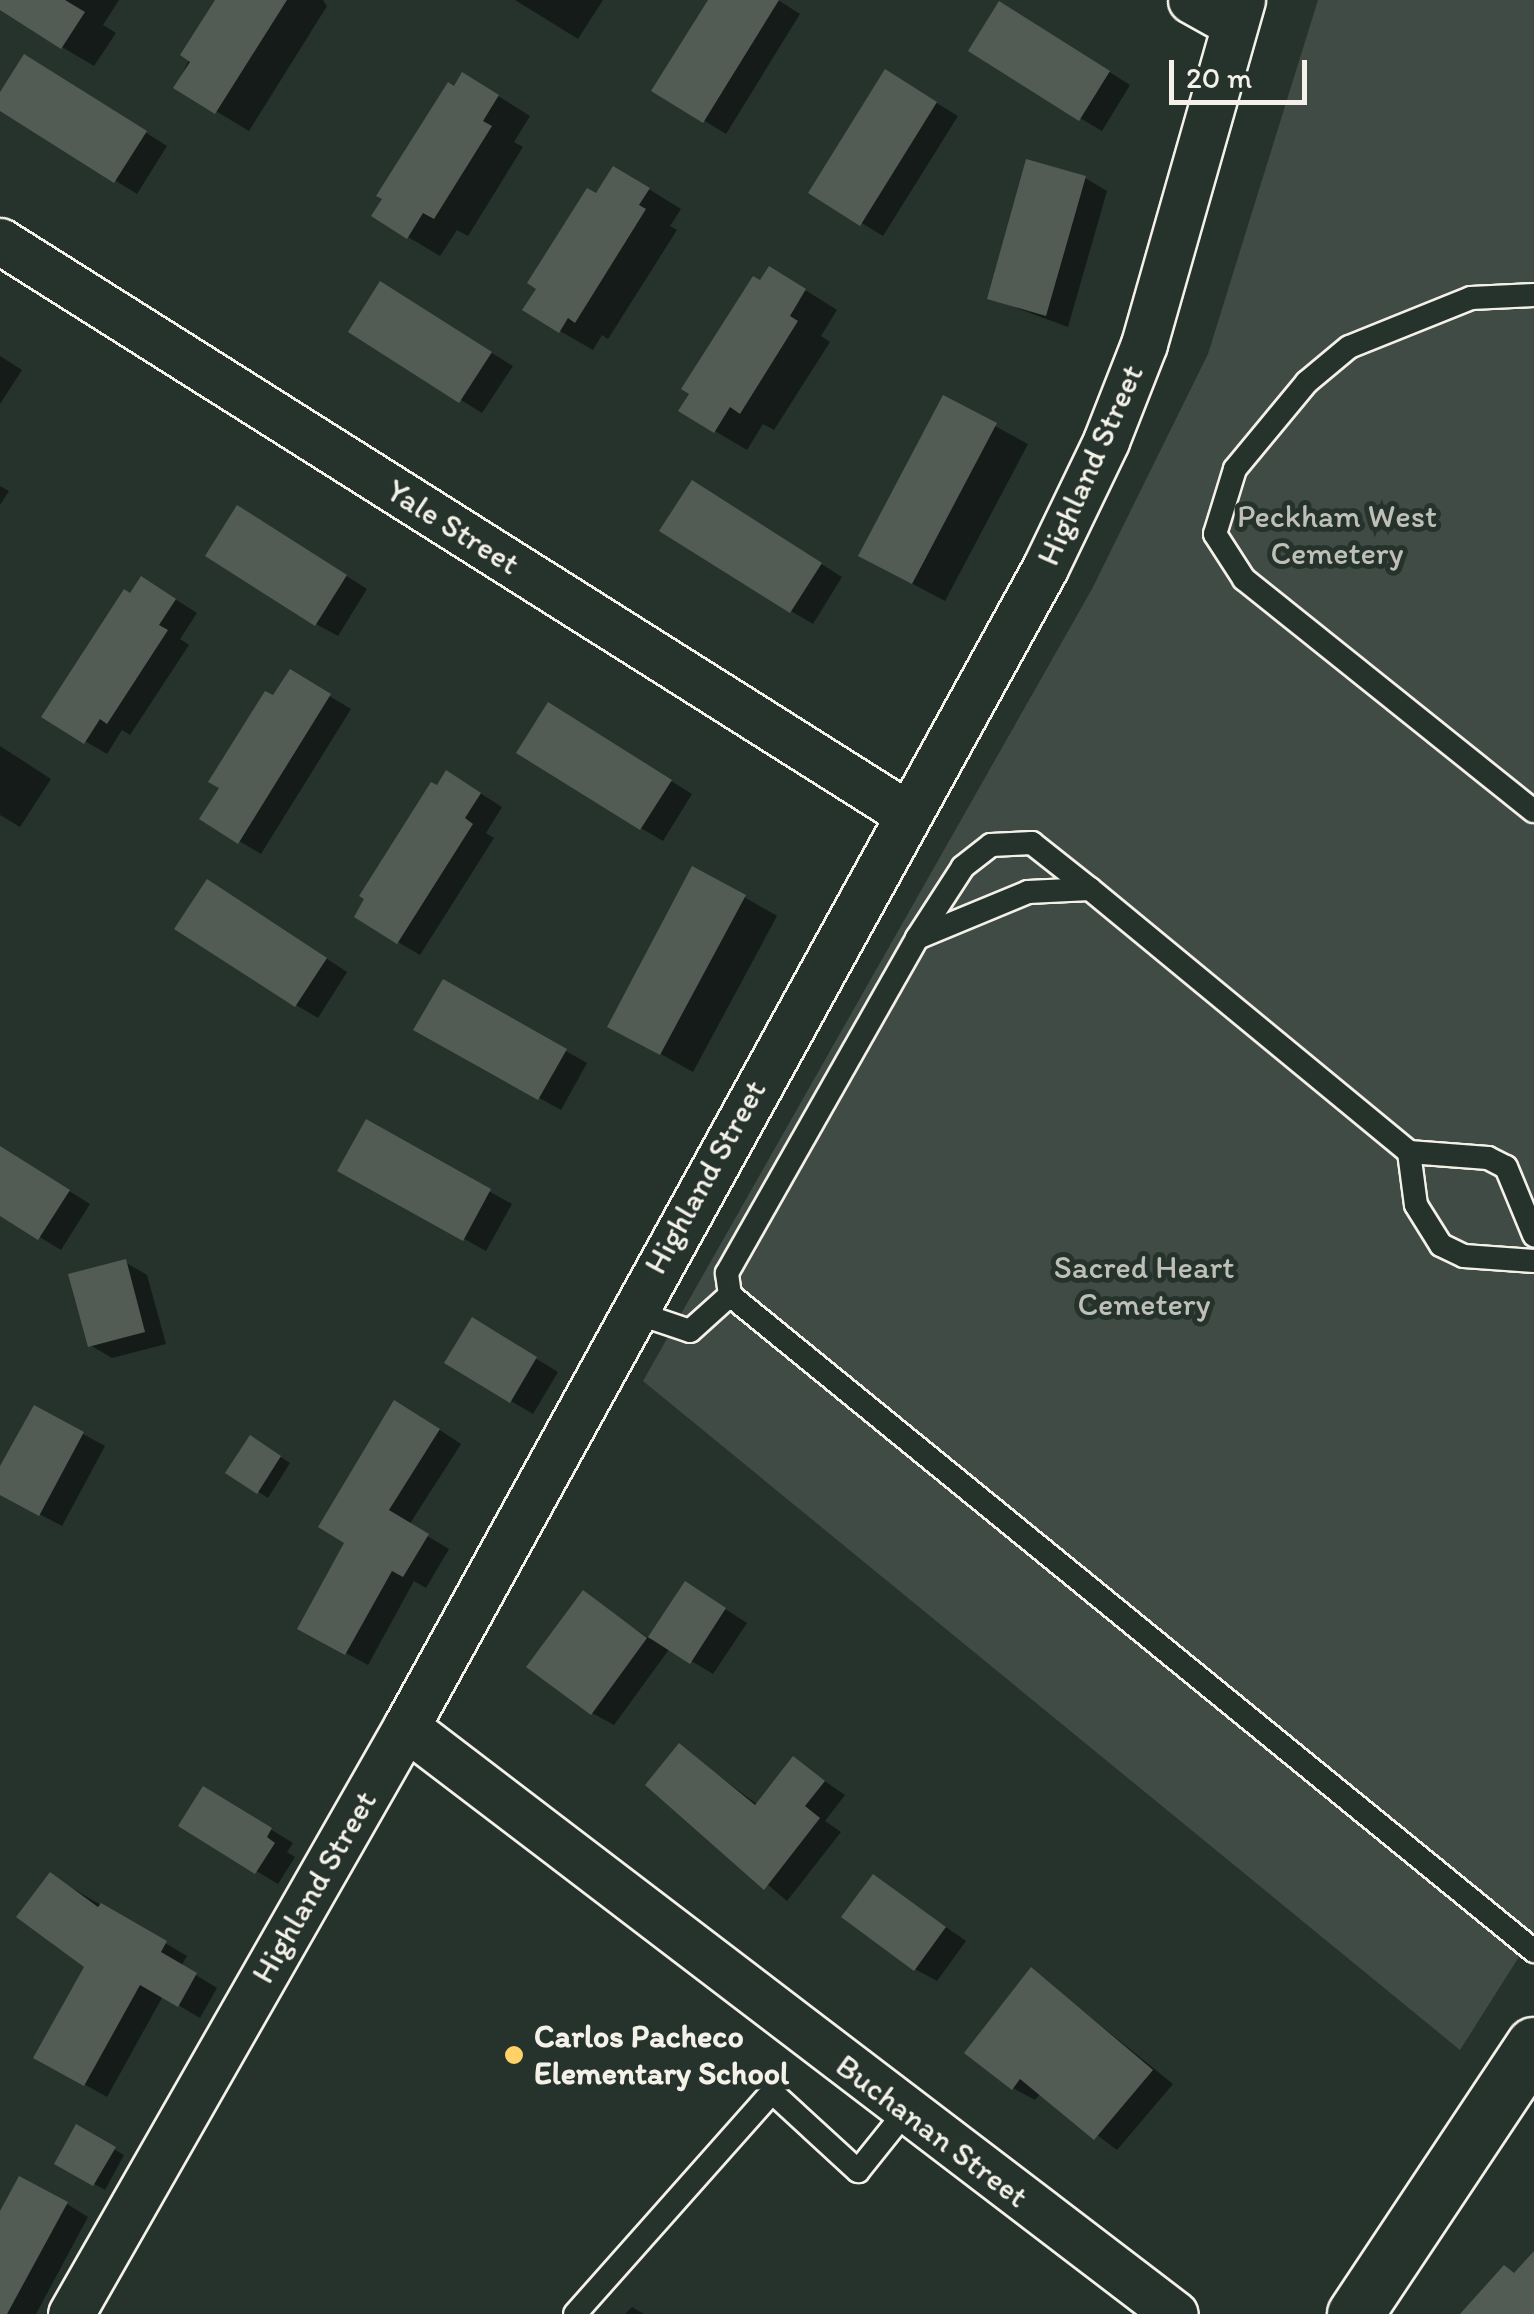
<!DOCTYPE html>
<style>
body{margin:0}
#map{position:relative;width:1534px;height:2314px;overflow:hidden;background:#26332d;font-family:Itim,sans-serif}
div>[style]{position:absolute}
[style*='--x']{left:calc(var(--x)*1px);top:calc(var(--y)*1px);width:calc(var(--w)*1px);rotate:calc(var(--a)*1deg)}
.green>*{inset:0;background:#414b45}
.shadow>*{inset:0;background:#0007}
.building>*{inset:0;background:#525c55}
.roads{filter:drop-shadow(2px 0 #f4f1e8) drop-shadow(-2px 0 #f4f1e8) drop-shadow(0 2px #f4f1e8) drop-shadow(0 -2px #f4f1e8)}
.service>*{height:22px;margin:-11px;padding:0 11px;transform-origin:11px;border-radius:11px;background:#26332d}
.minor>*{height:45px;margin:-22.5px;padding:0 22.5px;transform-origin:22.5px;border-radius:22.5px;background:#26332d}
.secondary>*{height:55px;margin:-27.5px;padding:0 27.5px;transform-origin:27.5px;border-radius:27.5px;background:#26332d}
.dots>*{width:28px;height:28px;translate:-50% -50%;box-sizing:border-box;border:5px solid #26332d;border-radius:50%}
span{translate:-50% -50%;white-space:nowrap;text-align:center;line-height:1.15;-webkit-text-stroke:10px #26332d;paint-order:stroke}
.street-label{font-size:32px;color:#f4f1e8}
.park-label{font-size:32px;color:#bebfb7}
.poi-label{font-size:32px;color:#f4f1e8;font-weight:700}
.left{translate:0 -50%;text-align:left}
.scale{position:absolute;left:1169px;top:60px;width:138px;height:45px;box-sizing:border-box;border:5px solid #f4f1e8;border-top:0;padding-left:12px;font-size:30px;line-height:35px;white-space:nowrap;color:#f4f1e8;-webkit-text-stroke:8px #26332d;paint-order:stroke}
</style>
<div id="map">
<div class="green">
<i style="clip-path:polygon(1318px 0,1534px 0,1534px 1933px,1460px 2050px,643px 1381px,1092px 589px,1208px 354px)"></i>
</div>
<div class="shadow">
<i style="clip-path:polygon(11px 0,119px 0,103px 25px,116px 33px,94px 66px,62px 47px)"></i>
<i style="clip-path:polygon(218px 0,323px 0,327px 6px,249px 131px,176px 87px)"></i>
<i style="clip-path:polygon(515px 0,603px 0,578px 39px)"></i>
<i style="clip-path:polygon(711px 0,778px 0,800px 14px,726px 134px,655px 90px)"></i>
<i style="clip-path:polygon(1022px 17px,1130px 85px,1102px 131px,1080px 118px)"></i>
<i style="clip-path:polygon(46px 70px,167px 146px,137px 194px,0 108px,0 96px)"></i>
<i style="clip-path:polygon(907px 85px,958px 116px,883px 236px,811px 192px)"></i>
<i style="clip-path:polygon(495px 94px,530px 116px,514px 142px,523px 147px,468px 236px,457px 230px,440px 256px,408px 237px)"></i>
<i style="clip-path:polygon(1085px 178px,1107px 191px,1068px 327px,990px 298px)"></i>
<i style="clip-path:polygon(647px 188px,681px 209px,670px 226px,677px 230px,608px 339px,602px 335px,593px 350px,560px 331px,540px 288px,597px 196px)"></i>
<i style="clip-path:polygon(802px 288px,837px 310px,821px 336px,830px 342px,774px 430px,763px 424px,747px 450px,715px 431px,692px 393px)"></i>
<i style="clip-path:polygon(402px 297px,513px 366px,482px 413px,351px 331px)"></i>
<i style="clip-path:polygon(0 356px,22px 370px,0 404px)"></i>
<i style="clip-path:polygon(945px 399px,1028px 444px,945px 601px,894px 574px)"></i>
<i style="clip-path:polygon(0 486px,9px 491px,0 505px)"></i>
<i style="clip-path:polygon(714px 496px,842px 577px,813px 624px,791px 611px)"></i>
<i style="clip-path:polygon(259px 521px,367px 589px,338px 636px,316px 624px)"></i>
<i style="clip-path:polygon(164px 592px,197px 613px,180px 639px,189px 645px,130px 735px,122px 730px,107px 754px,85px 741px,131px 596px)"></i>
<i style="clip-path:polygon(291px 673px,351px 709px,261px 854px,202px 819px)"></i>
<i style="clip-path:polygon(570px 718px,692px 794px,663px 841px,641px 828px)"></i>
<i style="clip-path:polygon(0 746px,51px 779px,20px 827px,0 815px)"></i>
<i style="clip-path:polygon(469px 786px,502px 807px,486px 833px,494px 838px,420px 955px,398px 942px)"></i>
<i style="clip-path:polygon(230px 895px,347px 972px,318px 1018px,296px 1005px)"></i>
<i style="clip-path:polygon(744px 897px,777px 916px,693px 1072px,643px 1044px)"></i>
<i style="clip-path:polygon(444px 982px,587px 1063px,561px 1110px,417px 1029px)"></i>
<i style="clip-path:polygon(367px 1123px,512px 1204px,486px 1251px,341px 1170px)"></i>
<i style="clip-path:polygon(0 1148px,90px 1204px,61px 1250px,0 1213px)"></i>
<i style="clip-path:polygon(125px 1262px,147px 1275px,166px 1344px,112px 1358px,90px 1345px)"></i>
<i style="clip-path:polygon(473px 1320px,558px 1372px,533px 1414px,447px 1363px)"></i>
<i style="clip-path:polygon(35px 1408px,105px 1446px,62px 1526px,0 1493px,0 1472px)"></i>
<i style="clip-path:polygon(417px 1415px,461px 1444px,409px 1525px,449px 1549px,426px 1588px,414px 1581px,368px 1665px,322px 1640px)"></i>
<i style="clip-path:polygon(250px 1438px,290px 1463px,268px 1498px,228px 1472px)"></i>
<i style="clip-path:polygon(686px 1584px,747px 1623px,713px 1674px,670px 1648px,614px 1725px,592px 1713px,583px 1593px,650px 1639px)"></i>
<i style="clip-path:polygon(680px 1747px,758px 1805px,794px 1760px,845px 1795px,825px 1821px,841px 1832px,787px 1901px,649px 1784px)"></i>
<i style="clip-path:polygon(204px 1789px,293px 1843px,287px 1852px,295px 1857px,278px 1884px,181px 1825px)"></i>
<i style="clip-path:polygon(50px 1875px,187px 1956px,181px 1966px,217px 1988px,200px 2018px,163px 1996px,107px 2097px,36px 2057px,88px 1966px)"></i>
<i style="clip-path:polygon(874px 1877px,966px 1941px,937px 1981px,915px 1969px)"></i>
<i style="clip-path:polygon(1032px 1970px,1173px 2084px,1117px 2150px,1041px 2093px,1035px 2100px,1013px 2088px)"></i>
<i style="clip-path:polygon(77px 2128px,124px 2155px,105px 2190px,57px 2163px)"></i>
<i style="clip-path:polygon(67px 2204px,88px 2217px,36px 2314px,0 2314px,0 2214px)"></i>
<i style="clip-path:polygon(632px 2307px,644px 2314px,625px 2314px)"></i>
</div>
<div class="building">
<i style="clip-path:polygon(0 0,65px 0,85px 12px,61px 49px,0 10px)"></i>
<i style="clip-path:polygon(215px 0,287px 0,215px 114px,173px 88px,190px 62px,180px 55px)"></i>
<i style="clip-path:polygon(708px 0,779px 0,703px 123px,651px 91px)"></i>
<i style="clip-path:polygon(999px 1px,1110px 71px,1079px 121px,968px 51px)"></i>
<i style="clip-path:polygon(24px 54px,147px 131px,114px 183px,0 111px,0 92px)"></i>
<i style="clip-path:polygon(885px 69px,937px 102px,860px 226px,808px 193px)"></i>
<i style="clip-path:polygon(462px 72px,499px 95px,483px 121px,492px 126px,434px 219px,423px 213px,407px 239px,371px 216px,382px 199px,376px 196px,448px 82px,454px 86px)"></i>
<i style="clip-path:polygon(1026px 159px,1086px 176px,1046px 316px,987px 299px)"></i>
<i style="clip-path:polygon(613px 166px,650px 188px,639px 205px,646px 209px,575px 323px,568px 318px,559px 333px,522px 310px,536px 289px,527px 283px,587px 188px,596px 193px)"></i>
<i style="clip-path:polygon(769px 266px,806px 289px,790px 316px,798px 321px,740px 414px,730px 407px,714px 433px,678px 411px,689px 394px,681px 389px,753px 276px,760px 280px)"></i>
<i style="clip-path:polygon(380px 281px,492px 352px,459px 403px,348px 332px)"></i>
<i style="clip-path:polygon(943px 395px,997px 423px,912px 584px,858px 556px)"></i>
<i style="clip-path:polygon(692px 480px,822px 563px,790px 613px,659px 531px)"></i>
<i style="clip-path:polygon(237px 505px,347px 575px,315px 626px,205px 556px)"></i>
<i style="clip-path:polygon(141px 576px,176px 599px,159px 625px,168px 630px,107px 724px,100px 719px,84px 744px,41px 717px,124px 589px,130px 593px)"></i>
<i style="clip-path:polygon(290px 669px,331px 694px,238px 844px,199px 819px,219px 788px,208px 782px,265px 691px,273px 695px)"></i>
<i style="clip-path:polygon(548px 702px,672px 780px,640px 830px,516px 753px)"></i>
<i style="clip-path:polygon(446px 770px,481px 793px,465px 818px,473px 824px,397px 944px,354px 917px,364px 899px,359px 896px,431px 782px,437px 785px)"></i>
<i style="clip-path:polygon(692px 866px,746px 895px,660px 1055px,607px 1027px)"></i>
<i style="clip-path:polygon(207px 879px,327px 958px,295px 1007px,174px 929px)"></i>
<i style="clip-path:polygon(443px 979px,567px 1049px,538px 1100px,413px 1030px)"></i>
<i style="clip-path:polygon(366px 1119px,491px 1189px,463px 1241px,337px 1171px)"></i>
<i style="clip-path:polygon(0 1146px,70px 1190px,38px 1240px,0 1216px)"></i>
<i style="clip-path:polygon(126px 1259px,145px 1332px,88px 1347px,68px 1274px)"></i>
<i style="clip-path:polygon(472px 1317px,537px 1357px,510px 1403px,444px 1363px)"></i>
<i style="clip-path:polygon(394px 1400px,440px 1429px,389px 1510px,429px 1534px,403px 1577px,392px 1571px,345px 1655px,297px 1629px,344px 1543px,318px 1527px)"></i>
<i style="clip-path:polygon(34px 1405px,84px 1432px,39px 1516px,0 1495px,0 1466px)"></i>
<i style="clip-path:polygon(250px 1435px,281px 1456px,257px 1494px,225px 1473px)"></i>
<i style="clip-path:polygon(685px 1581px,726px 1608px,690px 1664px,648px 1637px)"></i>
<i style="clip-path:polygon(583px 1590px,647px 1638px,591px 1715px,526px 1667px)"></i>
<i style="clip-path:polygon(679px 1743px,755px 1805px,793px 1756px,825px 1781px,805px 1806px,820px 1818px,764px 1890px,645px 1785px)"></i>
<i style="clip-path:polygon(203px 1786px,272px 1828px,267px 1837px,275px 1843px,255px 1874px,178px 1826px)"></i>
<i style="clip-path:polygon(50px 1872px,98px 1907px,101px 1903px,167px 1941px,161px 1952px,197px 1973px,178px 2007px,140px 1985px,84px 2086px,33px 2058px,84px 1967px,16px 1917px)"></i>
<i style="clip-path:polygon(873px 1874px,946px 1927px,914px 1971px,841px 1917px)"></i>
<i style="clip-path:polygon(1031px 1967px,1153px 2070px,1094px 2140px,1020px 2079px,1012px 2090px,964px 2053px)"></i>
<i style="clip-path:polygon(76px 2124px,116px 2147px,93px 2186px,54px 2164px)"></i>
<i style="clip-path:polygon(19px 2176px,68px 2202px,7px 2314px,0 2314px,0 2211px)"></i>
<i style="clip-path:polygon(1534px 2251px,1534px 2314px,1460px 2314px,1504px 2265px,1514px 2273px)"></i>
</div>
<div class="roads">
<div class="service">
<i style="--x:1534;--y:295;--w:63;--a:177.3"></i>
<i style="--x:1471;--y:298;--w:131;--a:158.1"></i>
<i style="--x:1349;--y:347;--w:55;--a:140.2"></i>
<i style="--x:1307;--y:382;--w:113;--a:129.6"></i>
<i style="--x:1235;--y:469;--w:68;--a:107.1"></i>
<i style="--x:1215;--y:534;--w:54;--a:57.2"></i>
<i style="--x:1244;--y:579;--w:371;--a:38.7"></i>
<i style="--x:1090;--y:889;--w:413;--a:39.5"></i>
<i style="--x:1409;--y:1152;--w:79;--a:4.3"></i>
<i style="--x:1488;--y:1158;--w:20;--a:27"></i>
<i style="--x:1506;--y:1167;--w:74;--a:67.6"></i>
<i style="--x:1409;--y:1152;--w:53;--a:82.5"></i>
<i style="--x:1416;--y:1205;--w:47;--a:58"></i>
<i style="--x:1441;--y:1245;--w:25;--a:26"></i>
<i style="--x:1464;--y:1256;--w:70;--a:4.1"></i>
<i style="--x:730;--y:1295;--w:1038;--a:39.21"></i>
<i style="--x:631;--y:1311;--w:62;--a:18.7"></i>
<i style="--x:690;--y:1331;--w:54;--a:-42"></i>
<i style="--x:730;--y:1295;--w:22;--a:-98"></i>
<i style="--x:727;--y:1273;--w:385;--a:-60.4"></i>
<i style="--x:917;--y:938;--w:120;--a:-22.5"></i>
<i style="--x:1028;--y:892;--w:62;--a:-2.8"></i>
<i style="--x:1090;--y:889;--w:74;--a:-141.6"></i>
<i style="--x:1032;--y:843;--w:41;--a:177.2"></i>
<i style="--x:991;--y:845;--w:36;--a:142"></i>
<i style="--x:963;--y:867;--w:85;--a:122.9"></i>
<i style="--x:575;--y:2314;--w:297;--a:-48.4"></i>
<i style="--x:772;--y:2092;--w:117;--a:42.6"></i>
<i style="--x:858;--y:2171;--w:77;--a:-51.3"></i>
</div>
<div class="minor">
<i style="--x:1191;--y:0;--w:49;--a:29.2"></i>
<i style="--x:0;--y:241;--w:1071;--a:32.27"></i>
<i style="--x:406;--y:1727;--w:967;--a:37.36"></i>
<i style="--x:71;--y:2314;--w:676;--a:-60.29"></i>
<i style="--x:406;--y:1727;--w:1323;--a:-61.13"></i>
<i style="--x:1045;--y:568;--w:141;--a:-64.3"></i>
<i style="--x:1106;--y:441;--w:104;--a:-68.6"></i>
<i style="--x:1144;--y:344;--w:358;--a:-74.1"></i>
</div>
<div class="secondary">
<i style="--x:1355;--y:2314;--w:323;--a:-56.4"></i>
</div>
</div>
<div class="dots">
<i style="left:514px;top:2055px;background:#ffd166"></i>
</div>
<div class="street-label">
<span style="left:1090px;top:465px;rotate:-66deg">Highland Street</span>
<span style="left:453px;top:527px;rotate:32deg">Yale Street</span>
<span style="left:705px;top:1177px;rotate:-61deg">Highland Street</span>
<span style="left:314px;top:1887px;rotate:-60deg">Highland Street</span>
<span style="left:932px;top:2131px;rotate:37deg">Buchanan Street</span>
</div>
<div class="park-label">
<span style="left:1337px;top:535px">Peckham West<br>Cemetery</span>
<span style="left:1144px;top:1286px">Sacred Heart<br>Cemetery</span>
</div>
<div class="poi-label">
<span class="left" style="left:534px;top:2055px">Carlos Pacheco<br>Elementary School</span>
</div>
<div class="scale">20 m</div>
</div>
